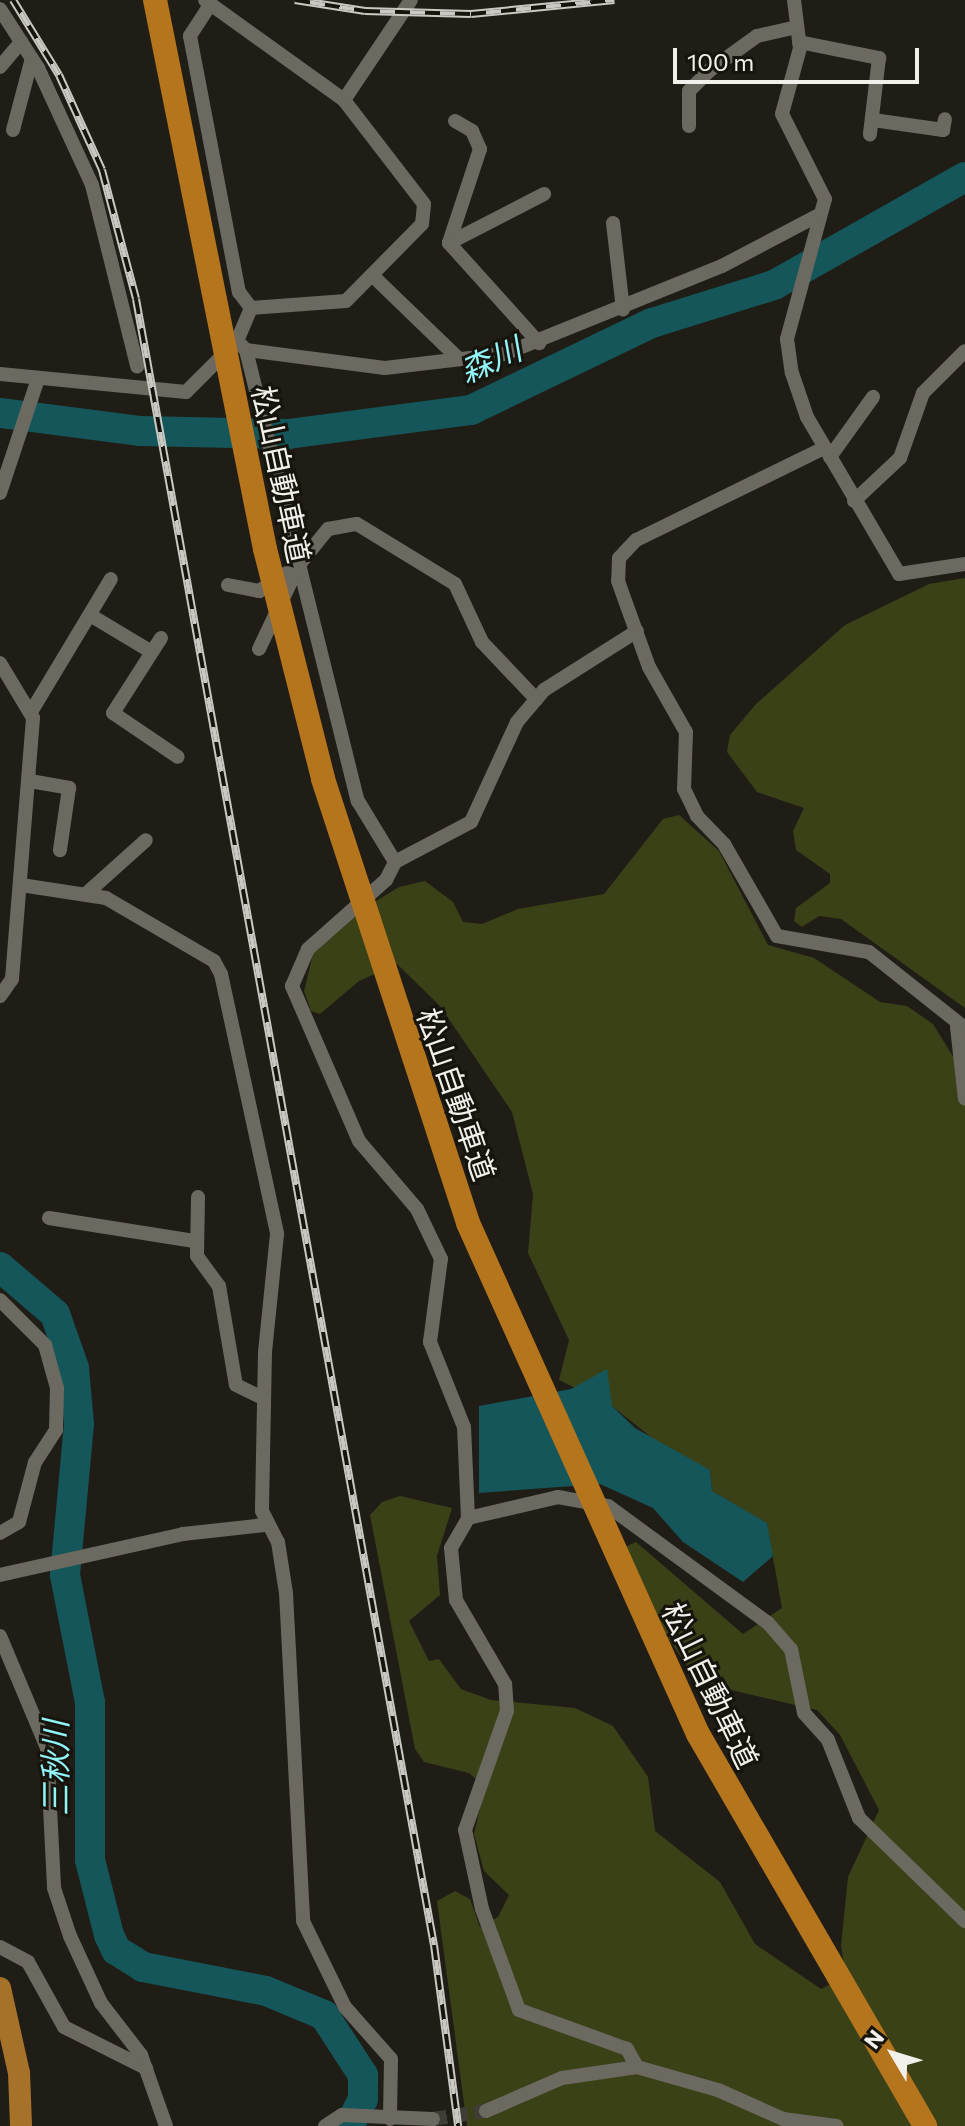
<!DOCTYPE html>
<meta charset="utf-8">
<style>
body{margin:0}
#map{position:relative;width:965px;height:2126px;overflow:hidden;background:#201d16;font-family:Commissioner,"Noto Sans JP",sans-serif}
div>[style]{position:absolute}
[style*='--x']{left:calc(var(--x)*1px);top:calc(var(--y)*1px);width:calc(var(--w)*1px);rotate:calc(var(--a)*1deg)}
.green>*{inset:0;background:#3a4117}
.water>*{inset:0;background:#145659}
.river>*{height:30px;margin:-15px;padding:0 15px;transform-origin:15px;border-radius:15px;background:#145659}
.minor-tunnel>*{height:14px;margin-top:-7px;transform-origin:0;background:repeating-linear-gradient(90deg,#3f3d36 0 14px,transparent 0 21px)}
.minor>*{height:14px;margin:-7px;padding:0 7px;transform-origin:7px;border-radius:7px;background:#6c6961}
.trunk>*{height:22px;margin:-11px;padding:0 11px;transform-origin:11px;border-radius:11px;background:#a6722a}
.motorway>*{height:24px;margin:-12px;padding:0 12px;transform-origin:12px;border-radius:12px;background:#b4751d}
.rail>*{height:8px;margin-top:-4px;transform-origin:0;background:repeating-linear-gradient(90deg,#17140d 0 15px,#c9c8c2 0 30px);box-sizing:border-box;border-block:2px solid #c9c8c2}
span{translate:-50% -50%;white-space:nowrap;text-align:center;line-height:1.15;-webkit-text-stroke:6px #17140d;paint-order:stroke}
.street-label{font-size:30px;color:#f1f0eb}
.water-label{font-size:32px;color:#91f4f7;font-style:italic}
.north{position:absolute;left:853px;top:2014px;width:80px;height:80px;-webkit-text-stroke:6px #17140d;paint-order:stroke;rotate:308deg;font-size:22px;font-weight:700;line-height:32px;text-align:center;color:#f1f0eb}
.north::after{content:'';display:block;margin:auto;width:28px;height:36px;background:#f1f0eb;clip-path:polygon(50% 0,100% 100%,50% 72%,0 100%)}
.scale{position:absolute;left:673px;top:48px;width:246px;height:36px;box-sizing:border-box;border:4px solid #f1f0eb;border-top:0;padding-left:10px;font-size:24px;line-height:28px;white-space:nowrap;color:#f1f0eb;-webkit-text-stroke:6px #17140d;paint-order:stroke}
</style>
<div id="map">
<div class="green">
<i style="clip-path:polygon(965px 578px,965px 1008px,841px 919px,819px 916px,802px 927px,794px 921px,796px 908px,830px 883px,830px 874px,796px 850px,793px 831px,804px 808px,757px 792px,727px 752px,730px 735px,756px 704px,845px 625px,929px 584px)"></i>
<i style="clip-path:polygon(679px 815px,719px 851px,768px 945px,814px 958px,880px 1002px,907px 1006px,933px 1024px,957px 1063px,965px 1064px,965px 2126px,467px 2126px,437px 1901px,455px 1891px,470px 1899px,480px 1927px,498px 1917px,509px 1895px,484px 1871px,474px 1834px,485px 1787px,469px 1773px,424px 1762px,415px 1749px,370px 1515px,382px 1502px,400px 1496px,452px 1508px,437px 1556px,440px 1595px,409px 1621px,429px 1661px,439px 1659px,461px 1689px,491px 1700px,575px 1708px,613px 1726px,648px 1777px,655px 1831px,720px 1882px,755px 1944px,821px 1989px,846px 1976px,841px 1946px,848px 1877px,879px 1810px,840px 1735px,817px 1710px,714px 1686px,693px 1675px,668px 1638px,623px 1548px,636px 1542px,743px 1634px,782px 1608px,767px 1524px,712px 1491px,710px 1470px,676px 1457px,612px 1406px,559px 1380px,569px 1340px,528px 1253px,533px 1194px,512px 1112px,440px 1006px,397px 964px,359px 981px,320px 1014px,311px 1011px,304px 991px,313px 954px,342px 922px,399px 887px,425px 881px,453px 902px,463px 922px,482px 924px,518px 909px,604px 894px,663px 819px)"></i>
</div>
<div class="water">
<i style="clip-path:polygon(607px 1369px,612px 1406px,635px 1428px,710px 1470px,712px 1491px,767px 1523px,773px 1556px,743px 1582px,683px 1542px,653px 1508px,600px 1484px,479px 1493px,479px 1406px,571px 1389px)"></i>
</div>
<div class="river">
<i style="--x:0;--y:413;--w:142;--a:7.3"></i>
<i style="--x:141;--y:431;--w:147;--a:1.2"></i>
<i style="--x:288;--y:434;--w:185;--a:-7.5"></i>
<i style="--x:471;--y:410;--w:201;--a:-25.7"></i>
<i style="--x:652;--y:323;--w:128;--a:-17.3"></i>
<i style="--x:774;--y:285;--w:219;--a:-29.5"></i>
<i style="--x:0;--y:1267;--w:72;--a:40.5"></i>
<i style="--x:55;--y:1314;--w:57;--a:70.6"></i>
<i style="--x:74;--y:1368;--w:56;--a:84.9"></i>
<i style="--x:79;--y:1424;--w:152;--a:95.3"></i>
<i style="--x:65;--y:1575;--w:129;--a:78.9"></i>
<i style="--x:90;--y:1702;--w:158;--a:90"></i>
<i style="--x:90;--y:1860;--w:77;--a:75.8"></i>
<i style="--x:109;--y:1935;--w:17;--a:65"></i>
<i style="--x:116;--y:1950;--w:32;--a:32"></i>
<i style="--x:143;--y:1967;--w:125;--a:11"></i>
<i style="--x:266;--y:1991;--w:63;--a:22.5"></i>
<i style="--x:324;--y:2015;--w:72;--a:57"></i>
<i style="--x:363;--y:2075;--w:24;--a:90"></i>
<i style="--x:363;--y:2099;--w:30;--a:117"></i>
</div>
<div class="minor-tunnel">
<i style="--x:433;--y:2119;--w:54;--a:-8.6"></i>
</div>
<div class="minor">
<i style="--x:794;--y:0;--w:48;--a:82.9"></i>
<i style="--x:800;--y:48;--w:68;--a:105.3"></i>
<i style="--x:782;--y:114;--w:95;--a:63.2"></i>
<i style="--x:825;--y:199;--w:145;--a:105.2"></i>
<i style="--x:787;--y:339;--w:34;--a:82"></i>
<i style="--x:792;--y:373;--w:46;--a:71.2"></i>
<i style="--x:807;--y:417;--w:182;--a:59.6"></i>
<i style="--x:899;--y:574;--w:67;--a:-8.6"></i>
<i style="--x:210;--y:5;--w:37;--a:123"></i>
<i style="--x:190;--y:36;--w:261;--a:79.2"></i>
<i style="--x:239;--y:292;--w:20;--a:53"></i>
<i style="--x:0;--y:9;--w:70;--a:57.2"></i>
<i style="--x:38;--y:68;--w:129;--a:65.2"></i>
<i style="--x:92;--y:185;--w:187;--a:76"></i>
<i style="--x:799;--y:42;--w:82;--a:11.3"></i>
<i style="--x:879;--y:58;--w:77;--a:96.8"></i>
<i style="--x:0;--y:67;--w:33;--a:-50"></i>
<i style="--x:344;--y:100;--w:120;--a:-56.2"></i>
<i style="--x:873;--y:120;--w:71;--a:8.1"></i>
<i style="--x:943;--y:130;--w:11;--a:-80"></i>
<i style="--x:455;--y:121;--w:20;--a:30"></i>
<i style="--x:472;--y:131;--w:20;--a:66"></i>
<i style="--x:480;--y:149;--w:99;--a:108.3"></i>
<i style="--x:449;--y:243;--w:135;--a:48"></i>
<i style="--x:689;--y:126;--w:35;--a:-90"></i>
<i style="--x:689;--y:91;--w:30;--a:-45"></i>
<i style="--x:710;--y:70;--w:58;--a:-35.9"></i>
<i style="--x:757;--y:36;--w:41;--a:-12.7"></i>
<i style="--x:13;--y:130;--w:74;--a:-75.2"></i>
<i style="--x:613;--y:223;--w:87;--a:83.4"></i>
<i style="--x:449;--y:243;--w:107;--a:-27.3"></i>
<i style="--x:373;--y:276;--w:120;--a:44"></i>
<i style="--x:237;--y:341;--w:13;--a:45"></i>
<i style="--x:246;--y:350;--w:140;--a:7.4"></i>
<i style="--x:385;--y:368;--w:120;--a:-6.7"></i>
<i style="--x:504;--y:354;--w:235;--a:-22"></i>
<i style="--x:722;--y:266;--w:107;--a:-27.8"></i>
<i style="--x:246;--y:350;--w:465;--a:76.1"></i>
<i style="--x:358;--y:801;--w:71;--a:58.8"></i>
<i style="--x:0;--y:374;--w:187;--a:5.5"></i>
<i style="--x:186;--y:392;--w:72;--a:-45"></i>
<i style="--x:237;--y:341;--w:36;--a:-67"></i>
<i style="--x:251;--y:308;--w:95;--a:-4.2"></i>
<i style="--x:346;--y:301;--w:108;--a:-45.4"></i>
<i style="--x:422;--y:224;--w:20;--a:-84"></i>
<i style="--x:424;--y:204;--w:131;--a:-127.6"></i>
<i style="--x:344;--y:100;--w:171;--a:-144.3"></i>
<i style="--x:824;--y:448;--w:209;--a:153.9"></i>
<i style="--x:636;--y:540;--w:25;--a:133"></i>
<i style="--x:619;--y:558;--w:23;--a:92"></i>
<i style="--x:618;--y:581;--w:91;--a:70.2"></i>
<i style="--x:649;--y:667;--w:75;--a:60.4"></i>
<i style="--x:686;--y:732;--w:57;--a:92"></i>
<i style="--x:684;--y:789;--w:30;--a:64"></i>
<i style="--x:697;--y:816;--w:39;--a:46"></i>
<i style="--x:724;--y:844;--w:106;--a:60.1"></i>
<i style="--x:777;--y:936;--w:93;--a:9.9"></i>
<i style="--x:869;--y:952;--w:122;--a:38.4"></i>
<i style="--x:830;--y:457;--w:74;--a:-54.4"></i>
<i style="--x:0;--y:493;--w:120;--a:-71.6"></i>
<i style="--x:854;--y:501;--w:63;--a:-43.1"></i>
<i style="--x:900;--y:458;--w:69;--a:-70.5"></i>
<i style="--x:923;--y:393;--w:59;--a:-45"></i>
<i style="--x:228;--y:585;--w:32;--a:11"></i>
<i style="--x:259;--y:591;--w:46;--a:-32.7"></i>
<i style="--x:298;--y:566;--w:48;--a:-51"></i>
<i style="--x:328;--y:529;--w:29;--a:-10"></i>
<i style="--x:357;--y:524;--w:115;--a:31.5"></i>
<i style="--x:455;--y:584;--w:64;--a:65"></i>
<i style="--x:482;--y:642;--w:79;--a:46.5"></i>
<i style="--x:90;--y:615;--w:70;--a:31"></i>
<i style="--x:161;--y:638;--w:89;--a:122.6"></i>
<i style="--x:113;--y:713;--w:78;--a:34.1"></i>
<i style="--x:259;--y:649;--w:91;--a:-64.6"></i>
<i style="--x:0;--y:663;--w:64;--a:59"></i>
<i style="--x:33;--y:718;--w:262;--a:94.6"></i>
<i style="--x:12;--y:979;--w:21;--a:125"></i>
<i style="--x:31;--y:712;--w:155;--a:-59"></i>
<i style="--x:30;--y:781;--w:40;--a:10"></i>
<i style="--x:69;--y:788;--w:63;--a:98.3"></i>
<i style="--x:21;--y:885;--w:86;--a:8.7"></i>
<i style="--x:106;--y:898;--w:125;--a:30.3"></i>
<i style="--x:214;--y:961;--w:15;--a:62"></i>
<i style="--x:221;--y:974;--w:266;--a:77.8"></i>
<i style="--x:277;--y:1234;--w:119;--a:95.8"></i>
<i style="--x:265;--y:1352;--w:159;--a:91.1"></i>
<i style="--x:262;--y:1511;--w:35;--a:63"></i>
<i style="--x:278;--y:1542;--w:52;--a:81.1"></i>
<i style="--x:286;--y:1593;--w:328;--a:87"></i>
<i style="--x:303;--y:1921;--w:96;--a:64"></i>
<i style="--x:345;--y:2007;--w:69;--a:48.5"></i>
<i style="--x:391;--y:2059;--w:60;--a:91"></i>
<i style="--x:87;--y:893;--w:79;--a:-41.9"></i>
<i style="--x:957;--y:1027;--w:72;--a:83.7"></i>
<i style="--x:198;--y:1197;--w:59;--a:91"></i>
<i style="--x:197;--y:1256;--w:37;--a:54"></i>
<i style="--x:219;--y:1286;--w:100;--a:80.3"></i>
<i style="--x:236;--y:1385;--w:30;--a:26"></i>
<i style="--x:49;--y:1218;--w:147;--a:9"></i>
<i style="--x:0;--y:1300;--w:64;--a:45"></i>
<i style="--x:45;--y:1345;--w:45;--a:74.4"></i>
<i style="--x:57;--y:1388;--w:42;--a:91.4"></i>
<i style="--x:56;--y:1430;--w:38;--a:123"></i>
<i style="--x:35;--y:1462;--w:62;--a:104.9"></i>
<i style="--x:19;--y:1522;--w:22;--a:150"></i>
<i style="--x:468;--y:1518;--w:91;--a:-92.5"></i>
<i style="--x:464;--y:1427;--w:92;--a:-111.8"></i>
<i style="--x:430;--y:1342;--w:84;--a:-82.5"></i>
<i style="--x:441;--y:1259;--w:55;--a:-115.6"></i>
<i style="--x:417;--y:1209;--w:89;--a:-130.5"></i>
<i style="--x:359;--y:1141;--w:169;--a:-113.4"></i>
<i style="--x:292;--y:986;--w:40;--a:-66.6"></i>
<i style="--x:308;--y:949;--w:104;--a:-41.5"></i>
<i style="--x:386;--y:880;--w:20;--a:-63"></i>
<i style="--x:395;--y:862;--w:86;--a:-27.8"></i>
<i style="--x:471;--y:822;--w:110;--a:-65.3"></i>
<i style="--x:517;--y:722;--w:42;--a:-49.8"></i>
<i style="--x:544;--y:690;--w:110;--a:-32.4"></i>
<i style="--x:0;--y:1575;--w:188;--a:-12.6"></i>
<i style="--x:183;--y:1534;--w:82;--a:-6.3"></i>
<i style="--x:0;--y:1636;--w:121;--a:67.2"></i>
<i style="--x:47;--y:1748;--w:140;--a:87.1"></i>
<i style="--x:54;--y:1888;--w:51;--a:71.6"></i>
<i style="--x:70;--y:1936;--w:74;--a:65.2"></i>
<i style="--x:101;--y:2003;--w:66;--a:52.4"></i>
<i style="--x:141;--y:2055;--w:75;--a:70.6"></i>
<i style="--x:0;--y:1947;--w:32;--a:28"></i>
<i style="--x:28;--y:1962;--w:74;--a:61"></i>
<i style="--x:64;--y:2027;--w:92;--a:26.6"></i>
<i style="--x:637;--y:2067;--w:21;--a:-119"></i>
<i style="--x:627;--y:2049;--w:115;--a:-160.1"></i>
<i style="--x:519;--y:2010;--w:108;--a:-110.1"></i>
<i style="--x:482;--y:1909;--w:81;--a:-102.1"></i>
<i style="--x:465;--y:1830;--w:126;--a:-70.6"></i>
<i style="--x:507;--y:1711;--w:27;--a:-94"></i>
<i style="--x:505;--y:1684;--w:97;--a:-120.3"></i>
<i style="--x:456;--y:1600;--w:52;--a:-95.5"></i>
<i style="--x:451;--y:1548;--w:34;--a:-60"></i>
<i style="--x:468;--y:1518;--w:92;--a:-13.1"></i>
<i style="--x:558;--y:1497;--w:51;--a:10.2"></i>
<i style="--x:608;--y:1506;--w:198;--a:36.2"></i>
<i style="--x:768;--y:1623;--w:35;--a:49"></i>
<i style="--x:791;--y:1649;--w:65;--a:78.5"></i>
<i style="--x:804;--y:1713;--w:36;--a:48"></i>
<i style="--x:828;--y:1740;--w:84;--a:68.3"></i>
<i style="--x:859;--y:1818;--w:148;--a:44.2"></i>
<i style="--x:486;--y:2111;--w:83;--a:-23.5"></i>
<i style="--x:562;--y:2078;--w:76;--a:-8.3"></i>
<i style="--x:637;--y:2067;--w:84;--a:15.9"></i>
<i style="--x:718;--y:2090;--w:71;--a:24"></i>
<i style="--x:783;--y:2119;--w:54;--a:7.4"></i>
<i style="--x:325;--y:2126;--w:20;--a:-33"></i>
<i style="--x:342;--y:2115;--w:91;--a:2.5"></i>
</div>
<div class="trunk">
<i style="--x:0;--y:1988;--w:87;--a:77.4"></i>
<i style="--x:19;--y:2073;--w:53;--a:87.8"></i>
</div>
<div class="motorway">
<i style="--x:155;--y:0;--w:560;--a:78.67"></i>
<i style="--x:265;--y:549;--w:237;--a:75.8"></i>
<i style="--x:323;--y:779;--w:467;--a:71.9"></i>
<i style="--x:468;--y:1223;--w:560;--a:65.77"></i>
<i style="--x:698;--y:1734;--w:453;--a:59.9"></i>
</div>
<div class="rail">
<i style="--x:13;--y:0;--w:88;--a:58.5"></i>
<i style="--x:59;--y:75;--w:104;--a:65.6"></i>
<i style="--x:102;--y:170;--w:133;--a:75.2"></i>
<i style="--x:136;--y:299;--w:1673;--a:79.74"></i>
<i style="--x:434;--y:1945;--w:183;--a:82.4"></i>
<i style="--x:295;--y:0;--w:71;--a:8.9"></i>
<i style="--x:365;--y:11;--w:106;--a:1.6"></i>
<i style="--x:471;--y:14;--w:144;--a:-5.6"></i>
</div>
<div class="street-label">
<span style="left:282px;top:474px;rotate:78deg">松山自動車道</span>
<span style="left:457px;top:1094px;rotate:71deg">松山自動車道</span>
<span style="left:711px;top:1685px;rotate:64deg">松山自動車道</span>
</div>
<div class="water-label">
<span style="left:490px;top:359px;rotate:-24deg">森川</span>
<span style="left:54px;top:1768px;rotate:-90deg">三秋川</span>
</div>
<div class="north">N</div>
<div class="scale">100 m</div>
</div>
